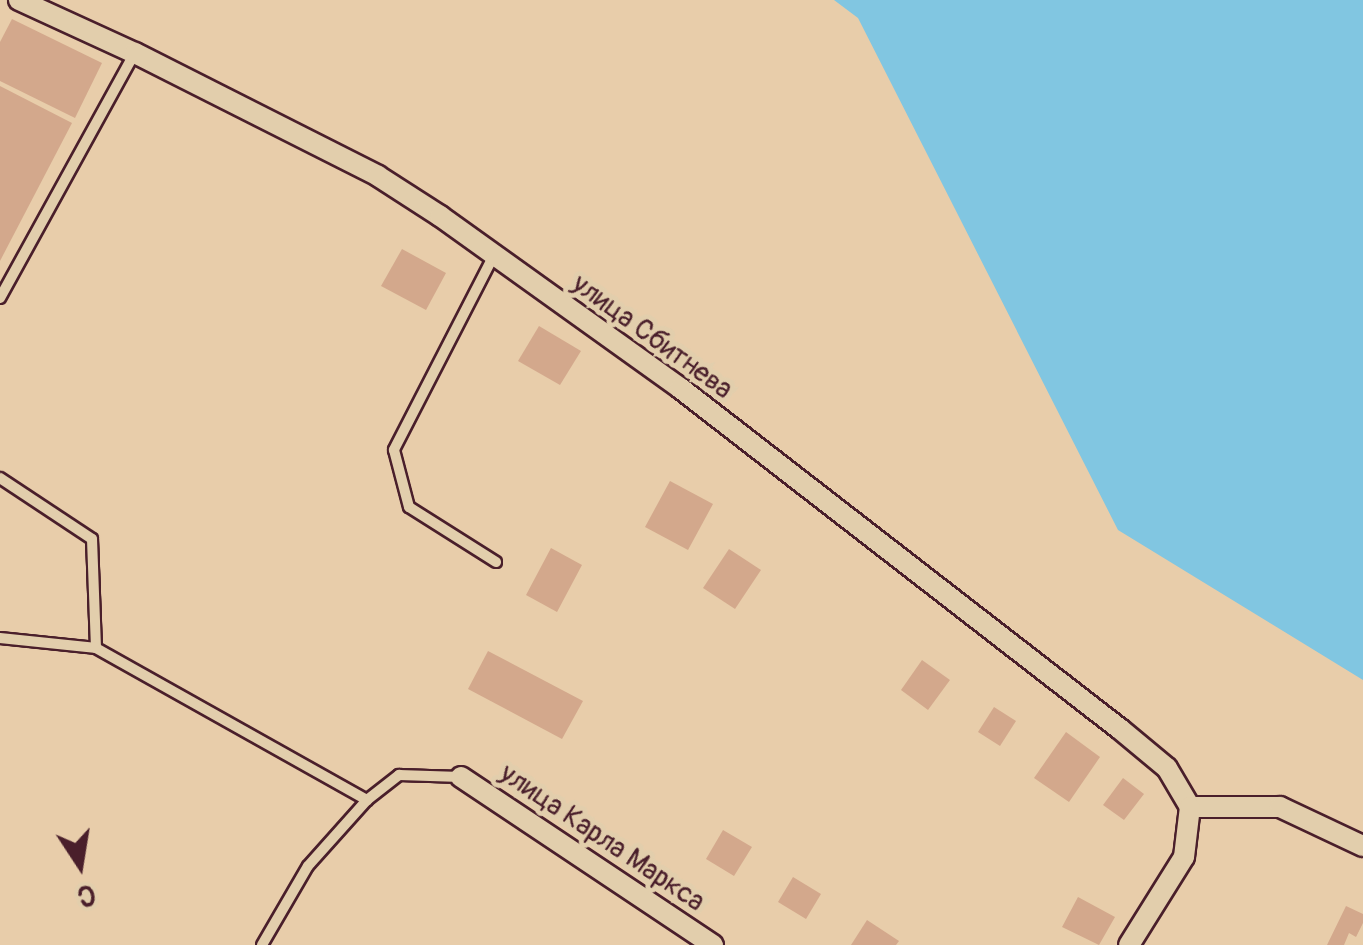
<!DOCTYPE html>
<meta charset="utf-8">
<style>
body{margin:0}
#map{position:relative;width:1363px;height:945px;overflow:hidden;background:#e8cdaa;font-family:Pangolin,sans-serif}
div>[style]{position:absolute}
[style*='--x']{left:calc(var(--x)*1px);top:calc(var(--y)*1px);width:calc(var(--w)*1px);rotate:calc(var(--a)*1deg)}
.water>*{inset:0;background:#81c6e1}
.building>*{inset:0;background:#d3a88c}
.roads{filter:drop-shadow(2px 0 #4a1f2b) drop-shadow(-2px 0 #4a1f2b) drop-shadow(0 2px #4a1f2b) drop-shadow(0 -2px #4a1f2b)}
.lane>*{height:10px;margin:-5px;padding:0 5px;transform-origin:5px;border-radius:5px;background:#e2ceac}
.street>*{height:20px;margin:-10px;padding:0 10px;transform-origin:10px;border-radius:10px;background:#e2ceac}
span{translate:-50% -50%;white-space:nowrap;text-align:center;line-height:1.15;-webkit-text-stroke:10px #e2ceac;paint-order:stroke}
.street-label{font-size:28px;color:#4a1f2b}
.north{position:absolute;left:30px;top:815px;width:100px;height:100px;-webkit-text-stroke:8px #e2ceac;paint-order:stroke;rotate:168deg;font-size:28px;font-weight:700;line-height:40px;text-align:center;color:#4a1f2b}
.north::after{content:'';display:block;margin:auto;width:35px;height:45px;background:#4a1f2b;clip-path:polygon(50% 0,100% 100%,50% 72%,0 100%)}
</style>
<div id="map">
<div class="water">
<i style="clip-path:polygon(834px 0,1363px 0,1363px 680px,1118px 530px,858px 18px)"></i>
</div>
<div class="building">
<i style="clip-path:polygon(12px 19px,102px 63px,75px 118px,0 81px,0 42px)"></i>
<i style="clip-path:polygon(0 86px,72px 123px,0 261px)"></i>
<i style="clip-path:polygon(402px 249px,446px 273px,426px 310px,381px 286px)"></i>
<i style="clip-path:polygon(539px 326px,581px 351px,560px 385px,518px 361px)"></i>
<i style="clip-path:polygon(670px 481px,713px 504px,688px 550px,645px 527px)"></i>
<i style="clip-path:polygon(551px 548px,582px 565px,557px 612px,526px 595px)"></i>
<i style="clip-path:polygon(729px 549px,761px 570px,735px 609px,703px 588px)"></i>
<i style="clip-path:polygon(488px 651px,583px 701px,562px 739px,468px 689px)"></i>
<i style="clip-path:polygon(922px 660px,950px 680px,928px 710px,901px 690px)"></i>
<i style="clip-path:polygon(994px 707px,1016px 721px,1000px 746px,978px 732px)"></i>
<i style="clip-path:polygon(1066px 732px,1100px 757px,1069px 802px,1034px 778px)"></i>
<i style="clip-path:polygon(1123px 778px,1144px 794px,1124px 820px,1103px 805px)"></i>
<i style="clip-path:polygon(723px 830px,752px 847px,734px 876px,706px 859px)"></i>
<i style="clip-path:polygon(793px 877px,821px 894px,806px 919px,778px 902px)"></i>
<i style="clip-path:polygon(1078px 897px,1115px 917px,1099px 945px,1062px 927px)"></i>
<i style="clip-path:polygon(1346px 906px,1363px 914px,1363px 923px,1356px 937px,1349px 933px,1344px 945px,1327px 945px)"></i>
<i style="clip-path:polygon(867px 920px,899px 941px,896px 945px,851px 945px)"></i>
</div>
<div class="roads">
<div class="lane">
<i style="--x:493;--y:257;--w:217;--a:117.2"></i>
<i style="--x:394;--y:450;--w:59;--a:75.3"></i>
<i style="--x:409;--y:507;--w:103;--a:32.3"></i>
<i style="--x:0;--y:298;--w:278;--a:-61.2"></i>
<i style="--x:0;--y:478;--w:110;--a:33.5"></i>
<i style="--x:92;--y:539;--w:109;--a:87.9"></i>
<i style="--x:0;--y:638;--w:97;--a:5.9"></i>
<i style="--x:96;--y:648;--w:311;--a:29.3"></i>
<i style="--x:262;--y:945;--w:91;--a:-59.8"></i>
<i style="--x:308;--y:866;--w:89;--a:-48.2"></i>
<i style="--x:367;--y:800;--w:41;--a:-38"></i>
<i style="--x:399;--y:775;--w:62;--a:1.8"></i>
</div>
<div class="street">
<i style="--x:19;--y:0;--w:128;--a:24.6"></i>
<i style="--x:135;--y:53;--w:272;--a:26.8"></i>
<i style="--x:378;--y:176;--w:74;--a:32.8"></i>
<i style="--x:440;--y:216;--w:295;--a:35.6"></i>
<i style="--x:680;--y:388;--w:557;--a:37.78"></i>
<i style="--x:1120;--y:729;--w:61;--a:39.7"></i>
<i style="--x:1167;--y:768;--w:45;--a:59.5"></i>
<i style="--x:1190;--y:807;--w:90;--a:0"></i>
<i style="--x:1280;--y:807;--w:92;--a:25.2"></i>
<i style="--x:461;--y:777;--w:303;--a:33.7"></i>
<i style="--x:1129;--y:945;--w:104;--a:-58"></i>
<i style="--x:1184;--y:857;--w:50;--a:-83.2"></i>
</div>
</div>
<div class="street-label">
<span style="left:652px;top:337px;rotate:36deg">улица Сбитнева</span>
<span style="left:602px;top:838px;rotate:34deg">улица Карла Маркса</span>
</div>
<div class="north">С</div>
</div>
